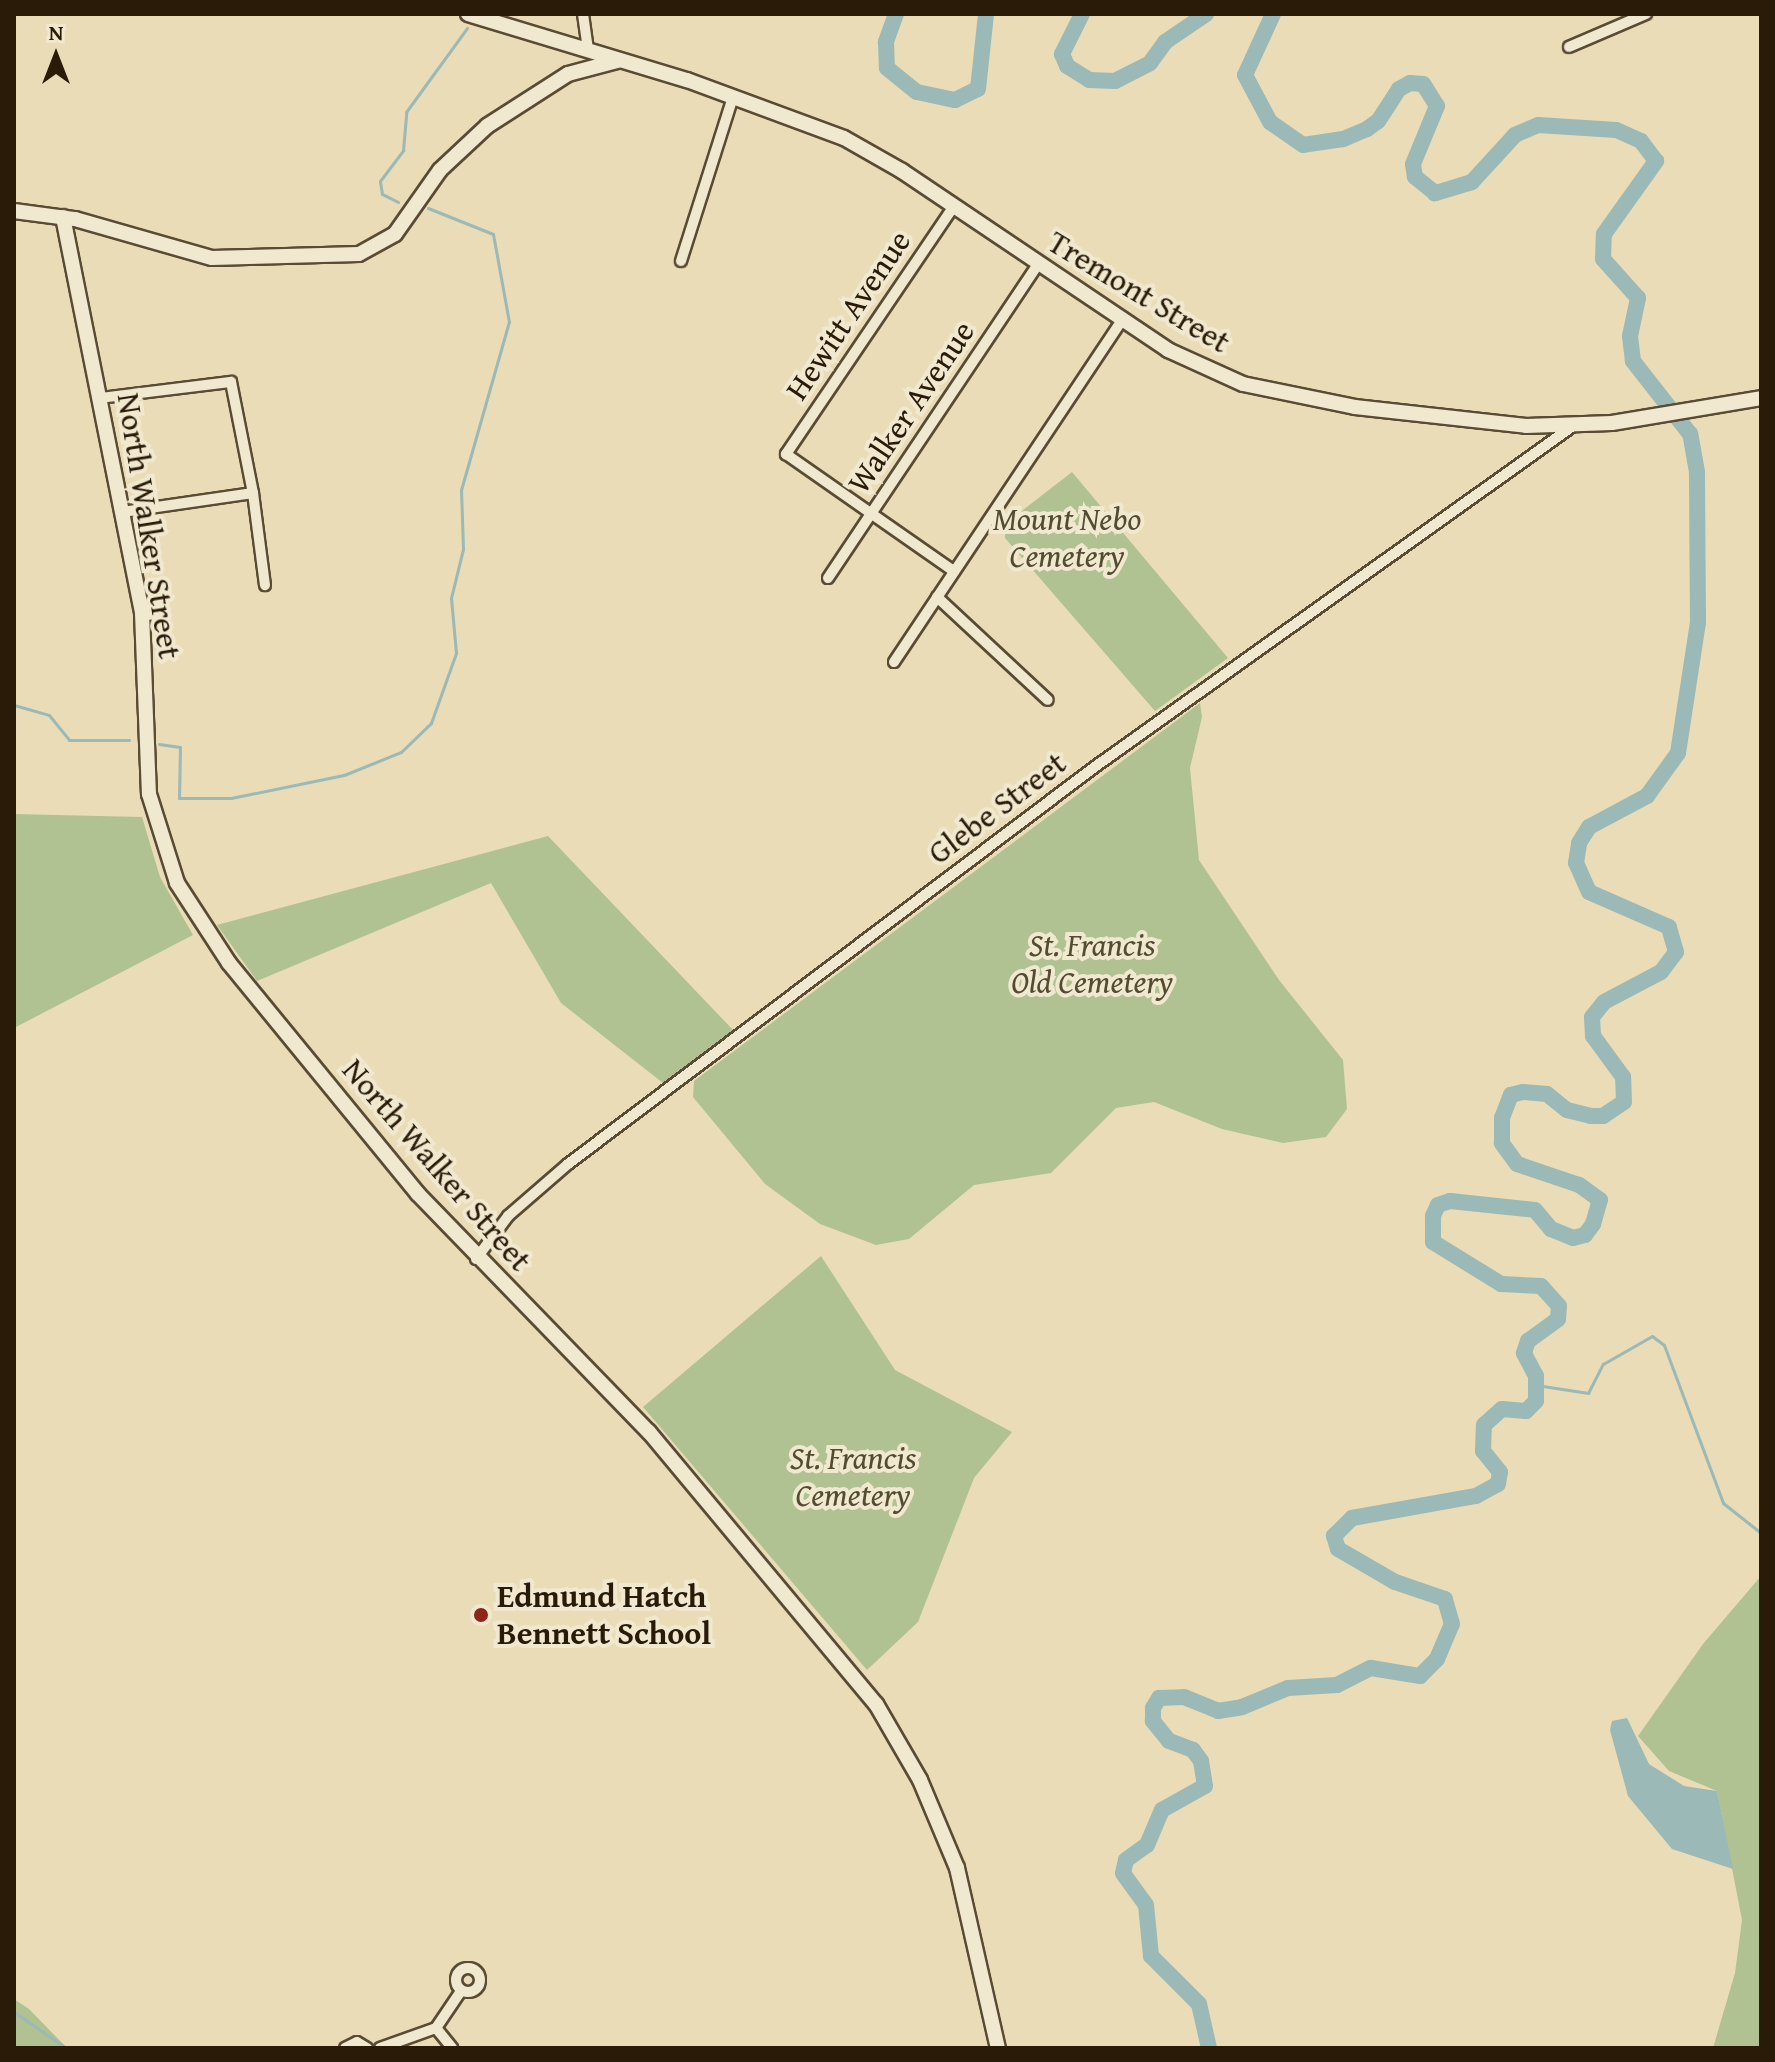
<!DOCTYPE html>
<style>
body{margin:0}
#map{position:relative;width:1775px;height:2062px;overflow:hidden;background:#e9dcb6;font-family:"Gentium Book Plus",serif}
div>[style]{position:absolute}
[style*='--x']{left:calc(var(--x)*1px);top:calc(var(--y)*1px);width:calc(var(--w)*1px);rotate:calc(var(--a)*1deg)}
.green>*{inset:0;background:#b1c292}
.water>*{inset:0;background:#9ab9b7}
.stream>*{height:3px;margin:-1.5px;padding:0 1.5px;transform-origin:1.5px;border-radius:1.5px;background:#9ab9b7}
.river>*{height:16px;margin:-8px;padding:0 8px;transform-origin:8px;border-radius:8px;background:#9ab9b7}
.roads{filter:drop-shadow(2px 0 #594b34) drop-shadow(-2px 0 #594b34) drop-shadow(0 2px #594b34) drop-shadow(0 -2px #594b34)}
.street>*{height:10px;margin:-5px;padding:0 5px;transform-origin:5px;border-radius:5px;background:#f1e8d0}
.street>.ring{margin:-5px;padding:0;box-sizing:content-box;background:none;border:10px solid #f1e8d0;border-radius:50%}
.secondary>*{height:14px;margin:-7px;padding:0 7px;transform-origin:7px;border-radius:7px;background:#f1e8d0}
.dots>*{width:22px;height:22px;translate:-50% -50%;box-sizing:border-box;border:4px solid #f1e8d0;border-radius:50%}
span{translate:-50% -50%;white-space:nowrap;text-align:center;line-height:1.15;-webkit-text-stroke:8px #f1e8d0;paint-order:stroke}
.street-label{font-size:32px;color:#291b08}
.park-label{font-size:32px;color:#524d31;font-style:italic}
.poi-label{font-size:32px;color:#291b08;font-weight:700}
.left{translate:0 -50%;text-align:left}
.frame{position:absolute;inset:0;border:16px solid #291b08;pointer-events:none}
.north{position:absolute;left:16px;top:16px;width:80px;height:80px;-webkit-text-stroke:6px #f1e8d0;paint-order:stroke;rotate:0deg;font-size:22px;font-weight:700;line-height:32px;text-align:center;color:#291b08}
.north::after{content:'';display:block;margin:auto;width:28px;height:36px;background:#291b08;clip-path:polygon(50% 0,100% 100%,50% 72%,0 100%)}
</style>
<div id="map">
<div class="green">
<i style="clip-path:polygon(1072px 472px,1228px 658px,1155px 711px,1005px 538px,1005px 524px)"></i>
<i style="clip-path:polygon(1200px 703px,1202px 717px,1190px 768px,1199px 860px,1279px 980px,1343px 1060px,1347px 1109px,1326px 1137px,1283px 1143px,1222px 1129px,1154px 1102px,1116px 1108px,1051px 1173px,974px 1185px,909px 1239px,876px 1245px,820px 1224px,765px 1184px,693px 1097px,694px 1081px)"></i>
<i style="clip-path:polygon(14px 814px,142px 817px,160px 877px,193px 935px,14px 1028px)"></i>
<i style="clip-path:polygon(548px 836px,734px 1031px,663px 1083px,561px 1003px,491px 883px,257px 981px,217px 925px)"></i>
<i style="clip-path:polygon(821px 1256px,895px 1370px,1012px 1432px,974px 1478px,918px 1622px,867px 1670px,643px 1407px)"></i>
<i style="clip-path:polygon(1761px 1576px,1761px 2048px,1713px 2048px,1735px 1973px,1742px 1920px,1717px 1791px,1669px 1771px,1638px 1736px,1703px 1644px)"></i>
<i style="clip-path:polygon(14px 1999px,29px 2009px,67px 2048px,14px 2048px)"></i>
</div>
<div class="water">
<i style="clip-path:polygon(1627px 1718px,1649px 1764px,1684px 1786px,1717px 1791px,1733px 1869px,1672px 1849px,1628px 1796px,1610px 1730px,1612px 1721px)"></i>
</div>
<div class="stream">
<i style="--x:398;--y:202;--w:18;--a:-153"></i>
<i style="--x:382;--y:194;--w:13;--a:-99"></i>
<i style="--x:380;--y:181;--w:39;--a:-53"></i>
<i style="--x:403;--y:150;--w:38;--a:-85"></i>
<i style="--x:406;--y:112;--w:104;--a:-54"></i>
<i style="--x:14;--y:705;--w:36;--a:16"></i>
<i style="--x:49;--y:715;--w:32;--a:51"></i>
<i style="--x:69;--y:740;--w:60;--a:0"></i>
<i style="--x:159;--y:744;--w:21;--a:8"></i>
<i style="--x:180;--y:747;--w:51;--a:91.1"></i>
<i style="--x:179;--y:798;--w:52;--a:0"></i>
<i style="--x:231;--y:798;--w:115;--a:-11.5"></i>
<i style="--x:344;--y:775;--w:61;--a:-22"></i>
<i style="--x:401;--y:752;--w:42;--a:-44"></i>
<i style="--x:431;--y:723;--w:74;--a:-70.3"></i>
<i style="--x:456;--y:653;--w:55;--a:-95.2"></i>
<i style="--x:451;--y:598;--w:50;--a:-76.2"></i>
<i style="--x:463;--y:549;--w:59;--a:-91.9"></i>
<i style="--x:461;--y:490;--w:175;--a:-74.1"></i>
<i style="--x:509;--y:322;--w:89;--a:-100.3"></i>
<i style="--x:493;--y:234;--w:70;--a:-158.2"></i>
<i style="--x:1536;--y:1385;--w:53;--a:8.7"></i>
<i style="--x:1588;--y:1393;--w:33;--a:-63"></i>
<i style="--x:1603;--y:1364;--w:56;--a:-29.7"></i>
<i style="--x:1652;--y:1336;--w:15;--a:37"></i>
<i style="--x:1664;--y:1345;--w:169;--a:69.5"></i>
<i style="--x:1723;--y:1503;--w:48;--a:38.3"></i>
<i style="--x:14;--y:2012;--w:63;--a:34.7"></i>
</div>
<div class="river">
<i style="--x:896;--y:14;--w:30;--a:110"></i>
<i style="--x:886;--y:42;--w:26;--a:88"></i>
<i style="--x:887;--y:68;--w:38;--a:39"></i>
<i style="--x:917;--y:92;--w:39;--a:12"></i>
<i style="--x:955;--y:100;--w:25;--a:-26"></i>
<i style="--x:978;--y:89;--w:75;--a:-83.9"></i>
<i style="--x:1082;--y:14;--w:45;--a:116.6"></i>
<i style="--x:1062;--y:54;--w:13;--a:67"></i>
<i style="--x:1067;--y:66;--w:26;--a:32"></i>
<i style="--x:1089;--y:80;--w:26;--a:2"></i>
<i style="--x:1115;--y:81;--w:39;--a:-27"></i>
<i style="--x:1150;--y:63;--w:26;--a:-54"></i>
<i style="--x:1165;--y:42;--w:50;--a:-34.3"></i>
<i style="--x:1209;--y:2048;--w:45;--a:-102.8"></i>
<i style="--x:1199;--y:2004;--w:68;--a:-135"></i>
<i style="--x:1151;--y:1956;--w:51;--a:-95.6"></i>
<i style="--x:1146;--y:1905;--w:39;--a:-126"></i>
<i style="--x:1123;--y:1873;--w:13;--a:-77"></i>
<i style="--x:1126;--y:1860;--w:26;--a:-36"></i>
<i style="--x:1147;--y:1845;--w:38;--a:-67"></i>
<i style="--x:1162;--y:1810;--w:49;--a:-29.2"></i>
<i style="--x:1205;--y:1786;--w:25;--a:-99"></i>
<i style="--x:1201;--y:1761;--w:14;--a:-126"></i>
<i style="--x:1193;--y:1750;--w:26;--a:-159"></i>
<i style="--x:1169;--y:1741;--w:26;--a:-129"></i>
<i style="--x:1153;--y:1721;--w:13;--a:-90"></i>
<i style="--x:1153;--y:1708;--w:12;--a:-59"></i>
<i style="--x:1159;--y:1698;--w:25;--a:-2"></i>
<i style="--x:1184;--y:1697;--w:37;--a:22"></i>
<i style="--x:1218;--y:1711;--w:24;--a:-9"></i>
<i style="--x:1242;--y:1707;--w:50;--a:-22.4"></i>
<i style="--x:1288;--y:1688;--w:49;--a:-3.5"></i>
<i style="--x:1337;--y:1685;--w:38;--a:-27"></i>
<i style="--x:1371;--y:1668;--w:50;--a:9.3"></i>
<i style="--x:1420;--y:1676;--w:24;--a:-45"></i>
<i style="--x:1437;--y:1659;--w:38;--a:-67"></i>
<i style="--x:1452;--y:1624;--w:26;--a:-106"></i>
<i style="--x:1445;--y:1599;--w:53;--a:-161.2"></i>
<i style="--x:1395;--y:1582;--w:66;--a:-149.9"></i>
<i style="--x:1338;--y:1549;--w:14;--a:-107"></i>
<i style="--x:1334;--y:1536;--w:25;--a:-45"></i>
<i style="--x:1352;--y:1518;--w:126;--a:-10.1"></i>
<i style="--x:1476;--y:1496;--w:25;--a:-29"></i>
<i style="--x:1498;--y:1484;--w:12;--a:-81"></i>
<i style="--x:1500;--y:1472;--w:27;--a:-129"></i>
<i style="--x:1483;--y:1451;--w:26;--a:-88"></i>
<i style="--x:1484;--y:1425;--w:24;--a:-42"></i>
<i style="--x:1502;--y:1409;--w:24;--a:5"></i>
<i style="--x:1526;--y:1411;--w:14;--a:-45"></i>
<i style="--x:1536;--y:1401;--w:25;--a:-90"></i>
<i style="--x:1536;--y:1376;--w:26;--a:-118"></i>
<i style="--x:1524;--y:1353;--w:13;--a:-72"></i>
<i style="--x:1528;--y:1341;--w:37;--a:-36"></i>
<i style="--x:1558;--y:1319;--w:13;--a:-86"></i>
<i style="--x:1559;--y:1306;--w:27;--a:-132"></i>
<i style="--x:1541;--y:1286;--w:40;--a:-177.1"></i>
<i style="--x:1501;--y:1284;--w:80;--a:-148.3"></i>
<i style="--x:1433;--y:1242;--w:26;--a:-90"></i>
<i style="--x:1433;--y:1216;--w:12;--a:-66"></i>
<i style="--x:1438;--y:1205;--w:13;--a:-18"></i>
<i style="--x:1450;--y:1201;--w:85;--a:6"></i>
<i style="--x:1535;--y:1210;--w:25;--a:50"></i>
<i style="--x:1551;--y:1229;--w:24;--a:22"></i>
<i style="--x:1573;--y:1238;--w:12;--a:-14"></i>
<i style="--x:1585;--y:1235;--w:14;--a:-54"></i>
<i style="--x:1593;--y:1224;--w:25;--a:-74"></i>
<i style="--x:1600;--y:1200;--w:26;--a:-144"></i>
<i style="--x:1579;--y:1185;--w:65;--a:-161.3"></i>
<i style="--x:1517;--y:1164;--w:26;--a:-126"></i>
<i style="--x:1502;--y:1143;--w:25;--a:-90"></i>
<i style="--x:1502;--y:1118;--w:25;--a:-69"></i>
<i style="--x:1511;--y:1095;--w:12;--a:-14"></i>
<i style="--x:1523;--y:1092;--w:24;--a:5"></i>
<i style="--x:1547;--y:1094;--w:26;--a:39"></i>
<i style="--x:1567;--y:1110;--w:25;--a:14"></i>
<i style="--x:1591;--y:1116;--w:12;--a:0"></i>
<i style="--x:1603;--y:1116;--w:25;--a:-34"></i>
<i style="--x:1624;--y:1102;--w:25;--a:-92"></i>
<i style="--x:1623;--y:1077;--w:51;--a:-126.2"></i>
<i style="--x:1593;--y:1036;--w:19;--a:-93"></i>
<i style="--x:1592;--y:1017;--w:19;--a:-51"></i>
<i style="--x:1604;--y:1002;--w:64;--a:-27.8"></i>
<i style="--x:1661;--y:972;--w:25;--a:-53"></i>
<i style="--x:1676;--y:952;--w:26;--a:-106"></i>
<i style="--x:1669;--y:927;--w:87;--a:-156.4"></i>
<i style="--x:1589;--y:892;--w:32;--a:-114"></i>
<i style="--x:1576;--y:863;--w:20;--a:-81"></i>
<i style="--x:1579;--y:843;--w:19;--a:-58"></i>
<i style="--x:1589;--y:827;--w:66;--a:-28.1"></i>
<i style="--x:1647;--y:796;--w:53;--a:-54.2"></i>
<i style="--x:1678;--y:753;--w:132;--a:-81.3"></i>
<i style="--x:1698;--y:623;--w:151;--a:-90.4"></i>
<i style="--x:1697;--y:472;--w:39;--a:-100"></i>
<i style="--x:1690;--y:434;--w:93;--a:-128"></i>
<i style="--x:1633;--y:361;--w:25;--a:-97"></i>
<i style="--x:1630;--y:336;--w:39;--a:-78"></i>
<i style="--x:1638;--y:298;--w:52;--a:-131.9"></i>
<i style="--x:1603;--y:259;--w:25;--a:-88"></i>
<i style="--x:1604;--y:234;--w:90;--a:-54.5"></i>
<i style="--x:1656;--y:161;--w:25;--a:-127"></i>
<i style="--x:1641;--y:141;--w:27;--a:-156"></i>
<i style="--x:1616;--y:130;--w:78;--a:-176.3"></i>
<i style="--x:1538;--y:125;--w:25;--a:157"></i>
<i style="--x:1515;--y:135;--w:64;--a:132.5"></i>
<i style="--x:1472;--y:182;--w:39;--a:163"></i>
<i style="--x:1435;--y:193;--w:26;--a:-141"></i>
<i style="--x:1415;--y:177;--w:13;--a:-99"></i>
<i style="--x:1413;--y:164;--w:63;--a:-67.5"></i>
<i style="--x:1437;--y:106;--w:26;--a:-122"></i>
<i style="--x:1423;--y:84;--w:13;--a:-176"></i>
<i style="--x:1410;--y:83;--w:13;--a:151"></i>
<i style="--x:1399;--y:89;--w:38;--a:123"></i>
<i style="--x:1378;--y:121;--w:14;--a:144"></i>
<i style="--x:1367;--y:129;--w:26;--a:157"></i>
<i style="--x:1343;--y:139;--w:40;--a:171.5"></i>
<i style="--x:1303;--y:145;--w:40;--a:-145.1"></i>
<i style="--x:1270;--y:122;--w:53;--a:-118"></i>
<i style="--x:1245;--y:75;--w:67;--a:-65.3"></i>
</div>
<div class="roads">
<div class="street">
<i style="--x:583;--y:14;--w:35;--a:82"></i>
<i style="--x:1569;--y:47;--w:84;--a:-23.2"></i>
<i style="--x:954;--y:206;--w:300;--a:124.1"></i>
<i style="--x:786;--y:454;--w:205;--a:34.9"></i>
<i style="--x:681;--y:261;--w:172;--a:-72.4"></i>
<i style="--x:100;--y:398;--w:132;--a:-7"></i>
<i style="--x:231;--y:382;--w:113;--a:78.8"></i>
<i style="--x:253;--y:493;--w:132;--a:171.7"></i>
<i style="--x:253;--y:493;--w:93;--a:82.6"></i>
<i style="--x:828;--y:578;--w:378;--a:-56.2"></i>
<i style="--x:937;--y:597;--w:151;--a:42.9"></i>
<i style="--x:894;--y:662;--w:411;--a:-56.3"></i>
<i style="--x:476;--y:1259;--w:54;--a:-53.3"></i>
<i style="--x:508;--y:1216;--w:79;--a:-40.9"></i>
<i style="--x:568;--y:1164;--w:661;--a:-37.01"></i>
<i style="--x:1096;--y:766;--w:586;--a:-35.48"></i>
<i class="ring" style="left:456px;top:1968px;width:14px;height:14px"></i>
<i style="--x:436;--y:2028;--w:26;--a:51"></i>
<i style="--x:345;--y:2048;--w:13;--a:-27"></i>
<i style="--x:357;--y:2042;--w:12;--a:31"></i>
<i style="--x:380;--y:2048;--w:59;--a:-19.7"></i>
<i style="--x:436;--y:2028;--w:45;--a:-56"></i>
</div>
<div class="secondary">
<i style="--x:468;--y:14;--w:229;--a:16.8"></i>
<i style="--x:687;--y:80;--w:167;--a:20.3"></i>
<i style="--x:844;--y:138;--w:67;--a:29.6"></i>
<i style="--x:902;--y:171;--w:321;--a:33.9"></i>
<i style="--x:1168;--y:350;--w:82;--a:24.4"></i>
<i style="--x:1243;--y:384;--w:114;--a:11.6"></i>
<i style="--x:1355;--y:407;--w:172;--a:6.3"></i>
<i style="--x:1526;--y:426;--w:86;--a:-2"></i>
<i style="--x:1612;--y:423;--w:151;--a:-9.5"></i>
<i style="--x:14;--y:211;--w:62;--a:7.5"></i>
<i style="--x:75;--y:219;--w:142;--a:15.9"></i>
<i style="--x:212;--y:258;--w:147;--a:-1.6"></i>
<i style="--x:359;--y:254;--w:41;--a:-29.1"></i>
<i style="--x:395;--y:234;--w:78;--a:-54.9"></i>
<i style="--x:440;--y:170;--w:64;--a:-43.1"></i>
<i style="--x:487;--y:126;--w:96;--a:-32.7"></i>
<i style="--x:568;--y:74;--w:51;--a:-14.9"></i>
<i style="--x:63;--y:217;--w:404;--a:78.7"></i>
<i style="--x:142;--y:613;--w:181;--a:87.8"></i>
<i style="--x:149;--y:794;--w:93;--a:72.5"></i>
<i style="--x:177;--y:883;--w:95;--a:57"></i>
<i style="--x:229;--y:963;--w:298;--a:50.7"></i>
<i style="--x:418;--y:1194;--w:332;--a:45.9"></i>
<i style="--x:649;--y:1432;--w:354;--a:50.2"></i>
<i style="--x:876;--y:1704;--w:88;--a:59.9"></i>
<i style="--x:920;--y:1780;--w:95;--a:67.2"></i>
<i style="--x:957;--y:1868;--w:185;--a:77.2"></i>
</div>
</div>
<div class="dots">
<i style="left:481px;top:1615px;background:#8f2418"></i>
</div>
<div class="street-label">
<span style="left:1139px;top:292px;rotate:31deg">Tremont Street</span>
<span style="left:848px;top:315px;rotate:-56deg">Hewitt Avenue</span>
<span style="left:911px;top:407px;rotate:-56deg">Walker Avenue</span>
<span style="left:149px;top:526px;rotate:81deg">North Walker Street</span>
<span style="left:997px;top:808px;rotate:-37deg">Glebe Street</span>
<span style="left:437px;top:1165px;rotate:49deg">North Walker Street</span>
</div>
<div class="park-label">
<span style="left:1067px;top:538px">Mount Nebo<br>Cemetery</span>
<span style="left:1092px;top:964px">St. Francis<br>Old Cemetery</span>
<span style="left:853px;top:1477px">St. Francis<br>Cemetery</span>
</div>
<div class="poi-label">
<span class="left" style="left:497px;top:1615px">Edmund Hatch<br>Bennett School</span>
</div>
<div class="frame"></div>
<div class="north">N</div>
</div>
